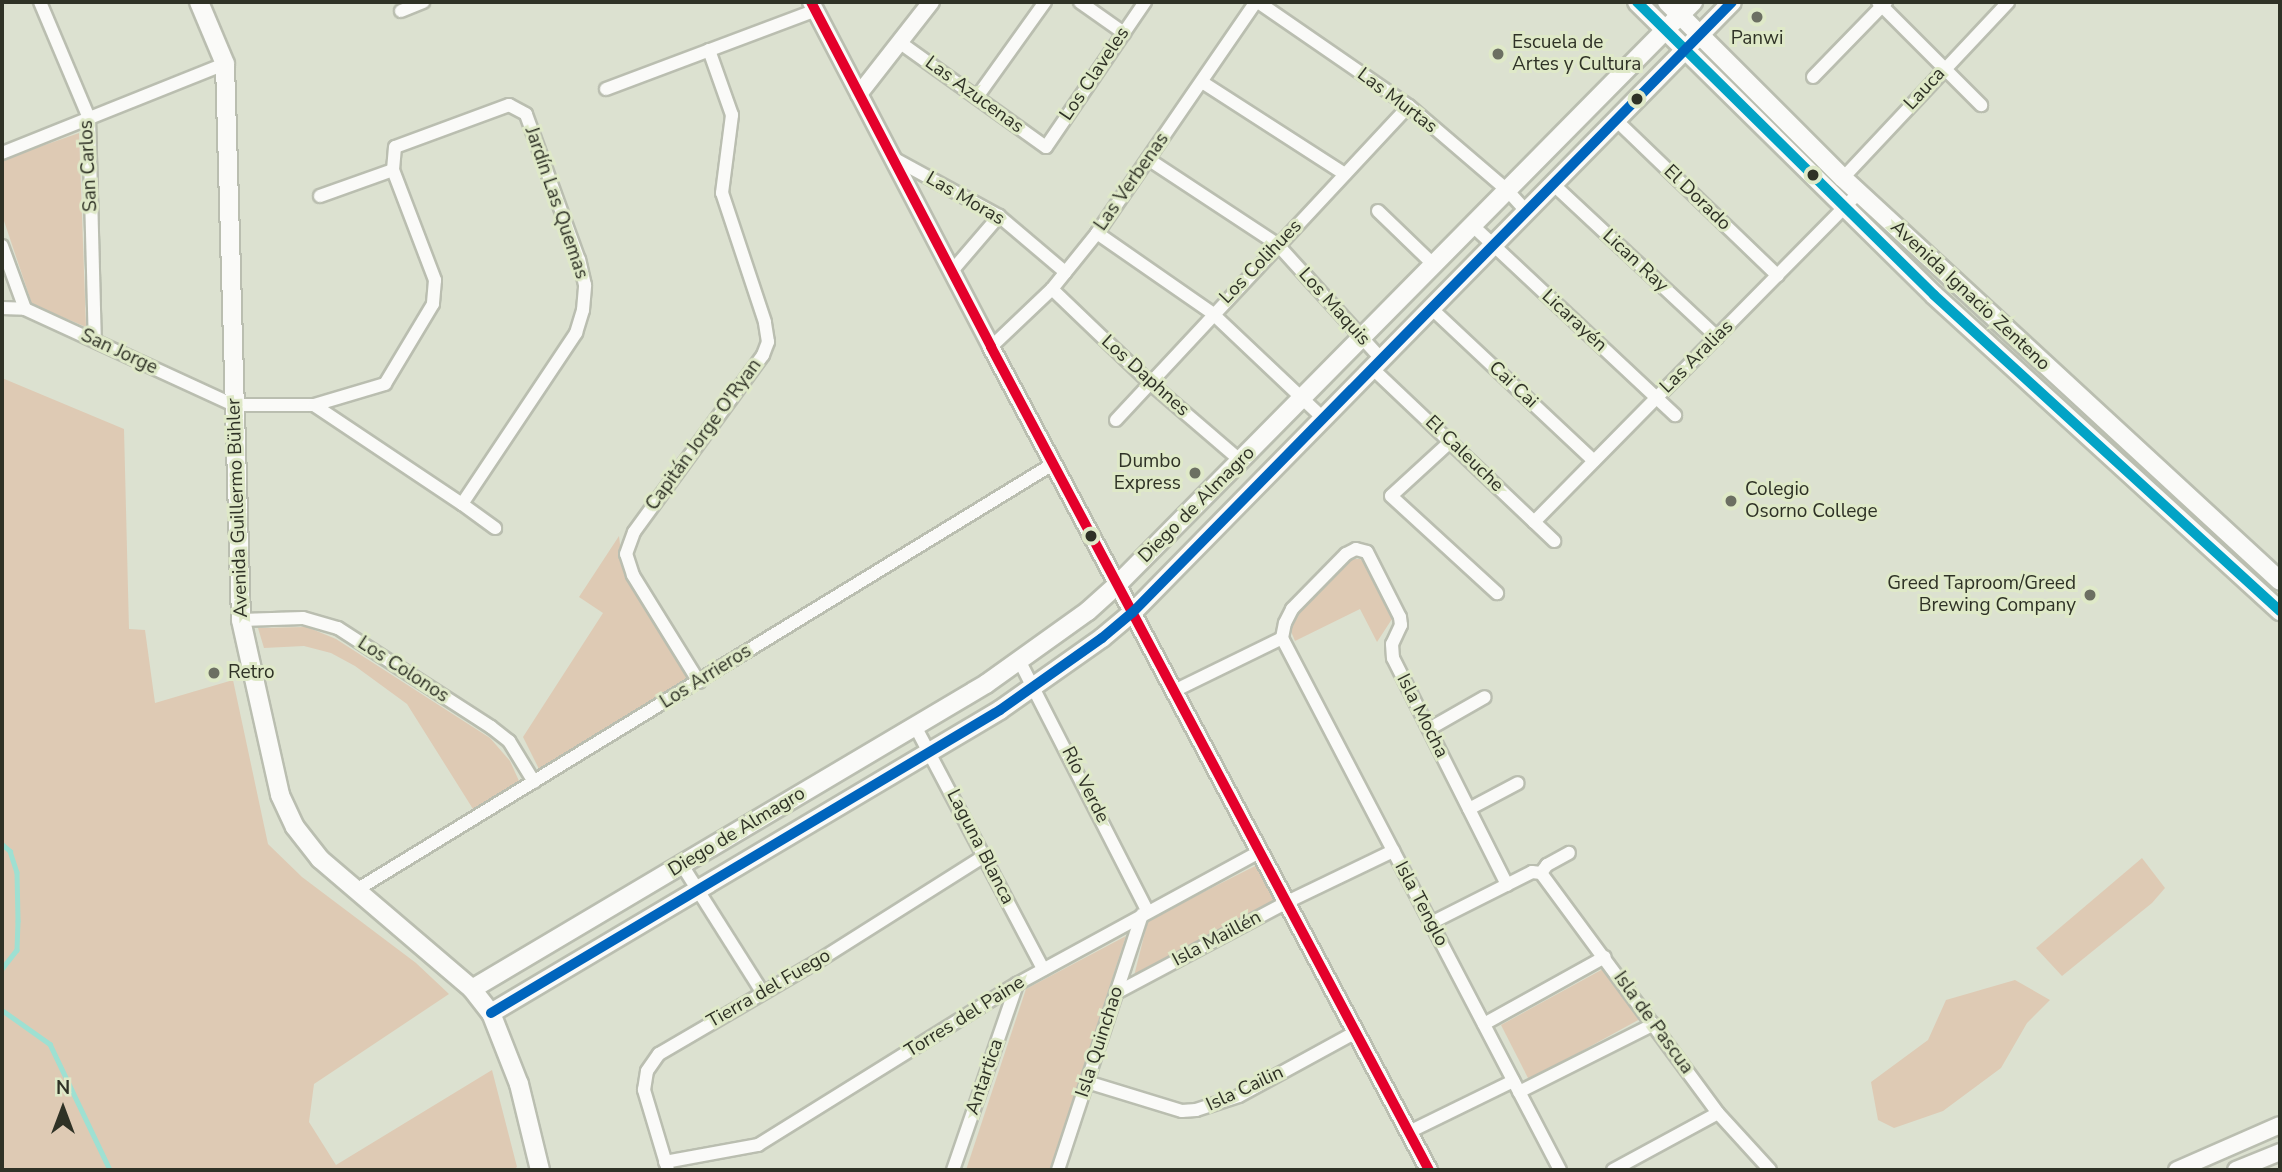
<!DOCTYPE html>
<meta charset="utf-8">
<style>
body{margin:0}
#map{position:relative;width:2282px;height:1172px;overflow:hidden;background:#dce1d0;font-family:"Nunito Sans",sans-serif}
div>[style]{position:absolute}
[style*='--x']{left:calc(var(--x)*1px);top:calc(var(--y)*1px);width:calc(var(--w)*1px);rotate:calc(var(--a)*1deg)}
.green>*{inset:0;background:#decab4}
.stream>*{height:4.5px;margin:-2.25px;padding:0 2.25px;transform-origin:2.25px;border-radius:2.25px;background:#9ee0d2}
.roads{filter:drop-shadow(2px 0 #babeb0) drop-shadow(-2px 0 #babeb0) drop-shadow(0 2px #babeb0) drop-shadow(0 -2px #babeb0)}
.minor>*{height:12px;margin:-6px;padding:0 6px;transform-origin:6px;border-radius:6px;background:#fafaf8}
.tertiary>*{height:16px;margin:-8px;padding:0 8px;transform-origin:8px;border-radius:8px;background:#fafaf8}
.secondary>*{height:18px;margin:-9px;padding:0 9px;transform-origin:9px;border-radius:9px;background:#fafaf8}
.bus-1>*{height:10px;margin:-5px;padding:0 5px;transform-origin:5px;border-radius:5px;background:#e4002b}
.bus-2>*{height:10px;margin:-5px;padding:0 5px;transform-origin:5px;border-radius:5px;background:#02a3c6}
.bus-3>*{height:10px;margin:-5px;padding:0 5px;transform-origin:5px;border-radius:5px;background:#0065bd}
.dots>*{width:19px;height:19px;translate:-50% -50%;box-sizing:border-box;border:4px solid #dfe9c8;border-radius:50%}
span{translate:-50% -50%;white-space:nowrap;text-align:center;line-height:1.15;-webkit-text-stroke:6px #dfe9c8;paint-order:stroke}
.poi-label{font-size:19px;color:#2f3226}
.left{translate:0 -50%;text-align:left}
.right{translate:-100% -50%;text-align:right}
.street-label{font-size:19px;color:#2f3226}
.frame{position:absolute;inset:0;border:4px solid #2f3226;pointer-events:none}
.north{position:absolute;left:28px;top:1074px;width:70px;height:70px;-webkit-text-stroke:5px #dfe9c8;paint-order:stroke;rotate:0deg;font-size:19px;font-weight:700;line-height:28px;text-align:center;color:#2f3226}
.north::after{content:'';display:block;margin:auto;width:24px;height:32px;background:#2f3226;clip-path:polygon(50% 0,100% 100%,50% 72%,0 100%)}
</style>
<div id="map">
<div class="green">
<i style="clip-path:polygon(79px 133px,86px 327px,32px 304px,2px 215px,2px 160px)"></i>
<i style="clip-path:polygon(2px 378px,124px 429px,129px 629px,145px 630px,155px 703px,233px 680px,268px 844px,302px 877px,416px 963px,449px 994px,314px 1084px,309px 1122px,336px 1165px,492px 1070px,517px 1167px,513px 1170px,2px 1170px)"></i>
<i style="clip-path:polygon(619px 536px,623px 569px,689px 679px,539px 769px,523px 737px,603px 613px,579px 597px)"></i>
<i style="clip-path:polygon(1351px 559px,1360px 559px,1368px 565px,1392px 619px,1377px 642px,1360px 609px,1295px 641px,1290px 629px,1294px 614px)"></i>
<i style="clip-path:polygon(307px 627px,336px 639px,490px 738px,510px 761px,519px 781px,473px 809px,407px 704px,355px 666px,331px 653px,304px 646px,264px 648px,258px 628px)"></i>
<i style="clip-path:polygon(2142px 858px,2165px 888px,2152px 903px,2062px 976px,2036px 948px)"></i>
<i style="clip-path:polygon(1265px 861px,1285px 901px,1134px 976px,1148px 920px)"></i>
<i style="clip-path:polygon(1126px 936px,1050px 1170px,966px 1170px,1026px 989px)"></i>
<i style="clip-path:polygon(1603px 969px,1640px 1019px,1529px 1080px,1501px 1025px)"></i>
<i style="clip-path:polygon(2015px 980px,2050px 1000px,2027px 1023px,2001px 1068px,1943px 1111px,1894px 1128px,1878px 1120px,1871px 1082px,1928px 1040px,1946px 1000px)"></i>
</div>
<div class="stream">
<i style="--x:2;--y:844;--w:11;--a:41"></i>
<i style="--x:10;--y:851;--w:22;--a:72"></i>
<i style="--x:17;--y:872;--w:49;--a:88.8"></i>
<i style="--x:18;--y:921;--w:29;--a:92"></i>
<i style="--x:17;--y:950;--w:24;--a:128"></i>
<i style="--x:2;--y:1010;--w:59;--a:35.3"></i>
<i style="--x:50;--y:1044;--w:140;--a:64.5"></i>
</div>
<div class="roads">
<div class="minor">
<i style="--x:40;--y:2;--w:126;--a:67.1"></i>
<i style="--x:89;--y:118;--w:222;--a:88.5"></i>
<i style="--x:1080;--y:2;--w:54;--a:35.2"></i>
<i style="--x:1258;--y:2;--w:183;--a:34.6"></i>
<i style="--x:1409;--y:106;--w:130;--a:40.6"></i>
<i style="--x:1508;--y:191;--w:28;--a:48"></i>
<i style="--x:1878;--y:2;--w:146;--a:45"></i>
<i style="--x:401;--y:11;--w:24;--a:-22"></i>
<i style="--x:902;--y:44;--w:177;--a:35.6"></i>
<i style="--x:1046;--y:147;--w:176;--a:-55.7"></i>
<i style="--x:1813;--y:77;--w:105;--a:-45.8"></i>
<i style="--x:1202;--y:82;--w:170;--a:32.8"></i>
<i style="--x:606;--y:89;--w:224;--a:-20.6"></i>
<i style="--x:977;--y:97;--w:117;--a:-54.4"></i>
<i style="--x:1617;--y:121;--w:223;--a:43.9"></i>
<i style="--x:2;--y:153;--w:240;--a:-21.8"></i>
<i style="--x:893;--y:158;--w:121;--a:28.7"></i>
<i style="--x:999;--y:216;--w:87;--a:40.3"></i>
<i style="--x:1148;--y:159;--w:154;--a:33.4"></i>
<i style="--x:1277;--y:244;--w:156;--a:47.8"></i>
<i style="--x:1843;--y:178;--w:241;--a:-46.8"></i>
<i style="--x:1554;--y:185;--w:223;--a:43"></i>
<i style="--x:320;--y:196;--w:77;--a:-19.6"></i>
<i style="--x:1378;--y:211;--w:78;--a:44"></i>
<i style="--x:1473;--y:226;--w:277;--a:43.1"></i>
<i style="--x:1097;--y:233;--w:140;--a:34.8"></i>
<i style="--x:1212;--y:313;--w:154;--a:43.4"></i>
<i style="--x:2;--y:246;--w:67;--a:69.9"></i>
<i style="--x:951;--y:272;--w:74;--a:-49.4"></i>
<i style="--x:1052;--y:289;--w:134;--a:43.8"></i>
<i style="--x:1149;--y:382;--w:121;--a:40.7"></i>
<i style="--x:2;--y:308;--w:23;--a:2"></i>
<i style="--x:25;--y:309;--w:230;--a:24.7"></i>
<i style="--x:234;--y:405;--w:80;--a:0"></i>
<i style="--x:314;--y:405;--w:178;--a:33.8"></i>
<i style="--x:462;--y:504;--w:206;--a:-56.3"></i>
<i style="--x:576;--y:333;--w:24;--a:-73"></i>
<i style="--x:583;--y:310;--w:25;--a:-85"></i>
<i style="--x:585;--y:285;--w:26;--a:-103"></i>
<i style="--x:579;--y:260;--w:155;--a:-110"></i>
<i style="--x:526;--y:114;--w:19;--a:-152"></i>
<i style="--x:509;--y:105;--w:121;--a:159.8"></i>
<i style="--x:395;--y:147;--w:23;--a:95"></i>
<i style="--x:393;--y:170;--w:118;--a:69.1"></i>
<i style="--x:435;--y:280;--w:24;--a:95"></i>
<i style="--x:433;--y:304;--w:93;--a:121"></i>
<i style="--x:385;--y:384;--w:74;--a:163.5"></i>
<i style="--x:1432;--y:309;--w:222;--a:43.2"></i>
<i style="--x:991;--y:347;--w:84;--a:-43.6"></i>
<i style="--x:1052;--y:289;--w:72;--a:-51.2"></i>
<i style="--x:1097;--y:233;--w:280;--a:-55.5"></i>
<i style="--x:1373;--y:369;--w:250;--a:43.5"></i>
<i style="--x:1116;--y:420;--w:429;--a:-47"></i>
<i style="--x:1451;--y:441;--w:81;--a:137.5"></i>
<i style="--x:1391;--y:496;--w:144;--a:42.5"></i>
<i style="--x:462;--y:504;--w:41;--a:36"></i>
<i style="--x:1534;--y:522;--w:462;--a:-45.4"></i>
<i style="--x:241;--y:620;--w:62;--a:-1.8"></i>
<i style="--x:303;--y:618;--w:36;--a:16"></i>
<i style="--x:338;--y:628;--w:182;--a:32.9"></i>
<i style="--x:491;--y:727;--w:23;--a:38"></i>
<i style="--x:509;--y:741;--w:48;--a:58.6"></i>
<i style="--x:1282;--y:638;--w:600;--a:62.41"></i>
<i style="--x:1282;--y:638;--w:15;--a:-79"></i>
<i style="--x:1285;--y:623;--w:16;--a:-63"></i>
<i style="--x:1292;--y:609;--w:77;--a:-45.5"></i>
<i style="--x:1346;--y:554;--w:11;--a:-27"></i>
<i style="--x:1356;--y:549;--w:11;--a:15"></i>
<i style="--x:1367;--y:552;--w:73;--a:63.1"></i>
<i style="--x:1400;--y:617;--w:8;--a:83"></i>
<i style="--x:1401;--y:625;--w:21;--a:115"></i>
<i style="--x:1392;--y:644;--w:14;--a:86"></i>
<i style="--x:1393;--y:658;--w:254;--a:63.3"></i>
<i style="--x:1020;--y:662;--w:279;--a:62.9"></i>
<i style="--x:699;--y:682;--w:126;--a:-121.7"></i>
<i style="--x:633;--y:575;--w:22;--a:-108"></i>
<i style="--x:626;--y:554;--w:23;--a:-70"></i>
<i style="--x:634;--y:532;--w:219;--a:-53.9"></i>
<i style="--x:763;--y:355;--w:14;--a:-69"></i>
<i style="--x:768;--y:342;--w:20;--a:-99"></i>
<i style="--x:765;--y:322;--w:136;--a:-108.4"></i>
<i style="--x:722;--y:193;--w:79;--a:-82.7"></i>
<i style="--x:732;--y:115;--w:69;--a:-109.5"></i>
<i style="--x:1174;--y:691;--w:120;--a:-26.1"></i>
<i style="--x:915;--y:726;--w:275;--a:62.2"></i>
<i style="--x:1429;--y:729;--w:64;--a:-29.7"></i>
<i style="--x:1469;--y:809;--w:55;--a:-28"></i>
<i style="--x:682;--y:865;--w:151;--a:57.7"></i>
<i style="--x:1541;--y:873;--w:298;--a:53.6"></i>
<i style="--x:1718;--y:1113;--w:77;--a:47.6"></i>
<i style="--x:358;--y:889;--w:815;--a:-31.45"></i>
<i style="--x:1431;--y:923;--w:113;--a:-26.8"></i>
<i style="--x:1532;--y:872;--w:9;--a:6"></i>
<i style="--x:1541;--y:873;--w:10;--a:-53"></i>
<i style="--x:1547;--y:865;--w:25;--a:-29"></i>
<i style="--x:1118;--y:992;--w:191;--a:-28"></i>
<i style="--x:1287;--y:902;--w:118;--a:-25.7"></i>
<i style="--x:1484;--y:1024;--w:138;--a:-29"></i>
<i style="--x:1087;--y:1082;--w:99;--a:17"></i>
<i style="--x:1182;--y:1111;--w:14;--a:-4"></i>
<i style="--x:1196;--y:1110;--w:45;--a:-18"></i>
<i style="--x:1239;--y:1096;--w:133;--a:-28.7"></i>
<i style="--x:1519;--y:1092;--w:151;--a:-26.7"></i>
<i style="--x:1409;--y:1132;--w:116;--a:-26.1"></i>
<i style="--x:665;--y:1162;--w:95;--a:-10.4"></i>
<i style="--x:758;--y:1145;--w:305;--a:-31.9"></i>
<i style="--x:1017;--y:984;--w:276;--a:-28.6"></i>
<i style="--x:668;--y:1170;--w:84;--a:-106.7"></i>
<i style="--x:644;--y:1090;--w:19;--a:-81"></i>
<i style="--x:647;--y:1071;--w:21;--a:-55"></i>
<i style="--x:659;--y:1054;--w:181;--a:-30.3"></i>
<i style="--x:815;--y:963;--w:200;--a:-32.3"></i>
<i style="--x:953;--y:1170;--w:197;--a:-71"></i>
<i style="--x:1058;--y:1170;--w:269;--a:-71.8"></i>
<i style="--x:1613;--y:1170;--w:119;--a:-28.5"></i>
</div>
<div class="tertiary">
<i style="--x:811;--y:2;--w:389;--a:62.4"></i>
<i style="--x:991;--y:347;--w:932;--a:61.98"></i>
<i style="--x:859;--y:94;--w:117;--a:-52"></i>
<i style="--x:2177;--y:1170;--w:112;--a:-23.6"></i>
<i style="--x:2236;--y:1170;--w:48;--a:-22.2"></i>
</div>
<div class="secondary">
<i style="--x:199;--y:2;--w:67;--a:67.2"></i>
<i style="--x:225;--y:64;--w:556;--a:88.35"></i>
<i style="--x:241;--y:620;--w:179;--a:77.4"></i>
<i style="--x:280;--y:795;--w:35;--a:65"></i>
<i style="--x:295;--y:827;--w:41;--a:52"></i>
<i style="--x:320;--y:859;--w:200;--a:40.5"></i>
<i style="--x:472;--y:989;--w:31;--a:52"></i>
<i style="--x:491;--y:1013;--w:76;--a:68.5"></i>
<i style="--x:519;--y:1084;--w:89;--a:76.3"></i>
<i style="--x:1637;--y:2;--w:417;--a:44.6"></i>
<i style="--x:1934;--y:295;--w:469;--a:42.4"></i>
<i style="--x:1667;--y:2;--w:249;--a:45"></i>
<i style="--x:1843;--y:178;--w:594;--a:42.68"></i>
<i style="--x:472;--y:989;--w:598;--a:-30.68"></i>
<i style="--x:986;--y:684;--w:125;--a:-35.6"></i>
<i style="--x:1088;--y:611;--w:39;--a:-42"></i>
<i style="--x:1117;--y:585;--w:820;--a:-45.35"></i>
<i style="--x:491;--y:1013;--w:592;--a:-30.76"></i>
<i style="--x:1000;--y:710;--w:125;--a:-35.2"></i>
<i style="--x:1102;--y:638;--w:39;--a:-40"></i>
<i style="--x:1132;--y:613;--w:856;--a:-45.52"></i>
</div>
</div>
<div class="bus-1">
<i style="--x:811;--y:2;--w:389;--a:62.4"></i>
<i style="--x:991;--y:347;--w:932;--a:61.98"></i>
</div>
<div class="bus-2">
<i style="--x:1637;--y:2;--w:417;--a:44.6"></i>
<i style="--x:1934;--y:295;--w:469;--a:42.4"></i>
</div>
<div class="bus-3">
<i style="--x:491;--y:1013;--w:592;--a:-30.76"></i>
<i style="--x:1000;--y:710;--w:125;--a:-35.2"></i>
<i style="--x:1102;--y:638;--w:39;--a:-40"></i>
<i style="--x:1132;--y:613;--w:856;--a:-45.52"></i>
</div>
<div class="dots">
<i style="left:1757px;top:17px;background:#6c6f62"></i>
<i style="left:1498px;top:54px;background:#6c6f62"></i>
<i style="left:1637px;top:99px;background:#2f3226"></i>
<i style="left:1813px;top:175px;background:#2f3226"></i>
<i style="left:1195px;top:473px;background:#6c6f62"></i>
<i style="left:1731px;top:501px;background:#6c6f62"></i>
<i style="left:1091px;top:536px;background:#2f3226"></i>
<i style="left:2090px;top:595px;background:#6c6f62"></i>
<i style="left:214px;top:673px;background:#6c6f62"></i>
</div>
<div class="poi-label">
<span style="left:1757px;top:39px">Panwi</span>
<span class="left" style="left:1512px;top:54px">Escuela de<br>Artes y Cultura</span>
<span class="right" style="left:1181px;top:473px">Dumbo<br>Express</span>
<span class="left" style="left:1745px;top:501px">Colegio<br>Osorno College</span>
<span class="right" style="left:2076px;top:595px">Greed Taproom/Greed<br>Brewing Company</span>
<span class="left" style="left:228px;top:673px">Retro</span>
</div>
<div class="street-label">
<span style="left:1095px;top:74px;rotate:-56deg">Los Claveles</span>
<span style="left:1925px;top:89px;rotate:-47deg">Lauca</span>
<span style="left:974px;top:95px;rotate:36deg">Las Azucenas</span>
<span style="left:1397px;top:101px;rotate:37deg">Las Murtas</span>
<span style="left:89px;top:166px;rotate:-93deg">San Carlos</span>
<span style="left:1132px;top:182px;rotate:-55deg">Las Verbenas</span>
<span style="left:1697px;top:198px;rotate:44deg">El Dorado</span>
<span style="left:965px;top:199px;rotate:30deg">Las Moras</span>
<span style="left:556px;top:203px;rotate:71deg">Jardín Las Quemas</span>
<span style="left:1635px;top:261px;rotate:43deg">Lican Ray</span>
<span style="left:1261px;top:262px;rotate:-46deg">Los Colihues</span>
<span style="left:1970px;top:296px;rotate:43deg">Avenida Ignacio Zenteno</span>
<span style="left:1334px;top:307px;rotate:48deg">Los Maquis</span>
<span style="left:1574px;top:321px;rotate:43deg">Licarayén</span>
<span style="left:119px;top:352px;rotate:25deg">San Jorge</span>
<span style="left:1697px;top:357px;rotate:-45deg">Las Aralias</span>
<span style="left:1145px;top:376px;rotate:42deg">Los Daphnes</span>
<span style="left:1513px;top:385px;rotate:43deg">Cai Cai</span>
<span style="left:704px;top:435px;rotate:-54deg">Capitán Jorge O'Ryan</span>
<span style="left:1464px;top:454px;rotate:44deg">El Caleuche</span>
<span style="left:1197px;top:505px;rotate:-45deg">Diego de Almagro</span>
<span style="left:238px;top:508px;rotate:-92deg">Avenida Guillermo Bühler</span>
<span style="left:403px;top:670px;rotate:33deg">Los Colonos</span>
<span style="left:706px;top:677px;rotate:-32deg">Los Arrieros</span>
<span style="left:1422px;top:716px;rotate:63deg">Isla Mocha</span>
<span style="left:1085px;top:785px;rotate:63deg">Río Verde</span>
<span style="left:737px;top:832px;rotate:-31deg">Diego de Almagro</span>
<span style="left:980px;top:847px;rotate:63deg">Laguna Blanca</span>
<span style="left:1421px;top:904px;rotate:62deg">Isla Tenglo</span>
<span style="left:1217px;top:939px;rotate:-28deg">Isla Maillén</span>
<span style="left:769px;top:989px;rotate:-30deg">Tierra del Fuego</span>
<span style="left:965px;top:1017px;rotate:-32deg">Torres del Paine</span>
<span style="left:1653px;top:1023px;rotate:54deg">Isla de Pascua</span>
<span style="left:1100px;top:1042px;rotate:-72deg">Isla Quinchao</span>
<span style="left:985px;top:1077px;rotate:-71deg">Antartica</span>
<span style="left:1245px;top:1089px;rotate:-25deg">Isla Cailin</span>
</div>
<div class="frame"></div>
<div class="north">N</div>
</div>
